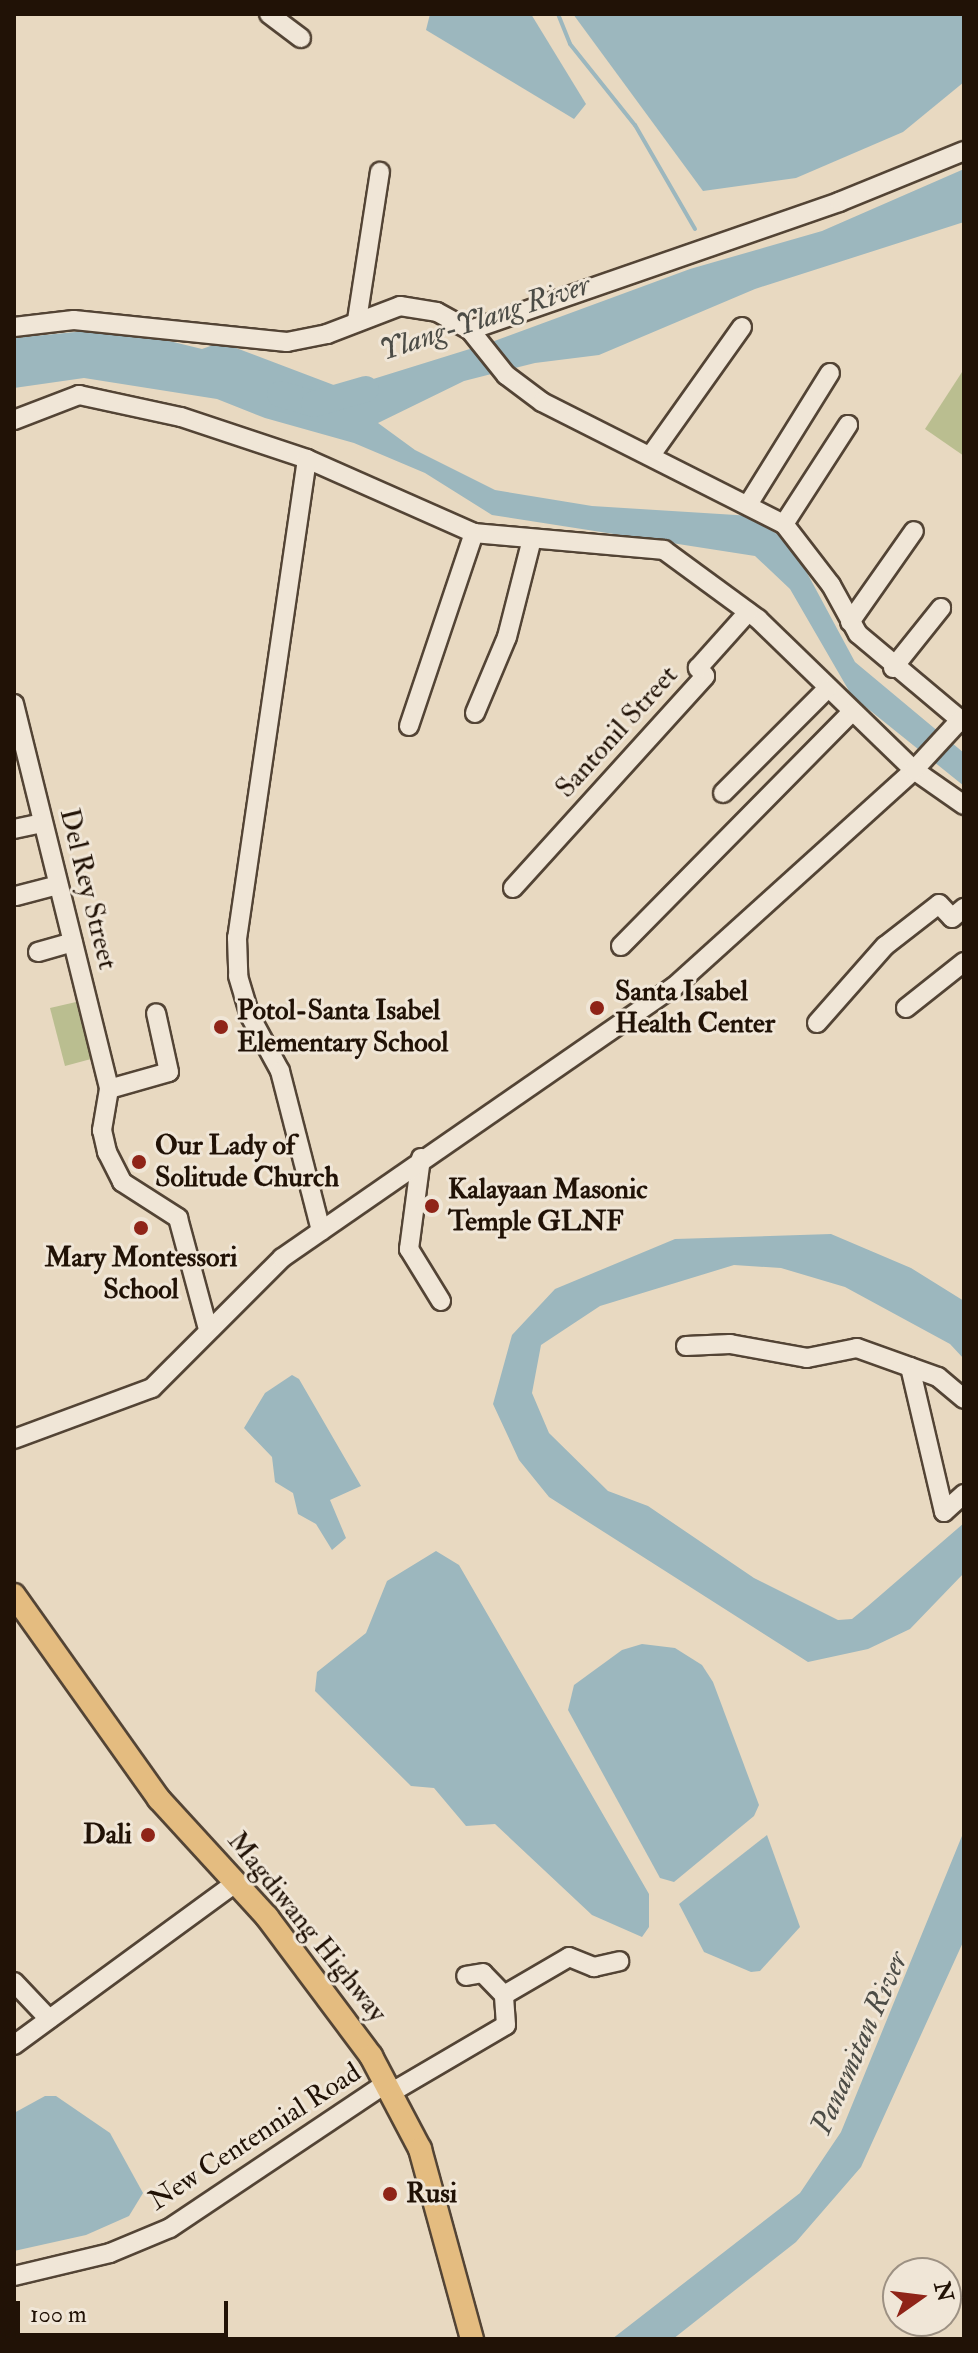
<!DOCTYPE html>
<style>
body{margin:0}
#map{position:relative;width:978px;height:2353px;overflow:hidden;background:#e8d9c1;font-family:"IM FELL Double Pica",serif}
div>[style]{position:absolute}
[style*='--x']{left:calc(var(--x)*1px);top:calc(var(--y)*1px);width:calc(var(--w)*1px);rotate:calc(var(--a)*1deg)}
.green>*{inset:0;background:#babe90}
.water>*{inset:0;background:#9cb7be}
.stream>*{height:4px;margin:-2px;padding:0 2px;transform-origin:2px;border-radius:2px;background:#9cb7be}
.river>*{height:26px;margin:-13px;padding:0 13px;transform-origin:13px;border-radius:13px;background:#9cb7be}
.roads{filter:drop-shadow(2px 0 #534435) drop-shadow(-2px 0 #534435) drop-shadow(0 2px #534435) drop-shadow(0 -2px #534435)}
.minor>*{height:18px;margin:-9px;padding:0 9px;transform-origin:9px;border-radius:9px;background:#f0e6d7}
.major>*{height:22px;margin:-11px;padding:0 11px;transform-origin:11px;border-radius:11px;background:#e4bc80}
.dots>*{width:22px;height:22px;translate:-50% -50%;box-sizing:border-box;border:4px solid #f0e6d7;border-radius:50%}
span{translate:-50% -50%;white-space:nowrap;text-align:center;line-height:1.15;-webkit-text-stroke:6px #f0e6d7;paint-order:stroke}
.street-label{font-size:28px;color:#211206}
.poi-label{font-size:28px;color:#211206;font-weight:700}
.left{translate:0 -50%;text-align:left}
.right{translate:-100% -50%;text-align:right}
.water-label{font-size:30px;color:#4c4c46;font-style:italic}
.frame{position:absolute;inset:0;border:16px solid #211206;pointer-events:none}
.north{position:absolute;left:882px;top:2257px;width:80px;height:80px;box-sizing:border-box;background:#f0e6d7;border:2px solid #9d9183;border-radius:50%;rotate:76deg;font-size:22px;font-weight:700;line-height:32px;text-align:center;color:#211206}
.north::after{content:'';display:block;margin:auto;width:28px;height:36px;background:#8f2418;clip-path:polygon(50% 0,100% 100%,50% 72%,0 100%)}
.scale{position:absolute;left:16px;top:2301px;width:212px;height:36px;box-sizing:border-box;border:4px solid #211206;border-top:0;padding-left:10px;font-size:24px;line-height:28px;white-space:nowrap;color:#211206;-webkit-text-stroke:6px #f0e6d7;paint-order:stroke}
</style>
<div id="map">
<div class="green">
<i style="clip-path:polygon(964px 369px,964px 456px,925px 429px)"></i>
<i style="clip-path:polygon(76px 1002px,91px 1059px,65px 1066px,50px 1008px)"></i>
</div>
<div class="water">
<i style="clip-path:polygon(430px 14px,531px 14px,586px 104px,574px 119px,426px 30px)"></i>
<i style="clip-path:polygon(573px 14px,964px 14px,964px 82px,903px 132px,796px 178px,703px 191px)"></i>
<i style="clip-path:polygon(964px 169px,964px 222px,755px 289px,599px 355px,535px 363px,464px 381px,378px 423px,415px 450px,495px 490px,592px 506px,752px 516px,792px 545px,855px 662px,964px 753px,964px 786px,852px 696px,790px 589px,755px 556px,492px 515px,425px 473px,354px 443px,265px 418px,217px 399px,84px 378px,14px 388px,14px 338px,116px 328px,202px 349px,216px 344px,236px 348px,339px 387px,370px 380px,489px 343px,690px 269px,822px 231px)"></i>
<i style="clip-path:polygon(831px 1234px,911px 1268px,964px 1301px,964px 1359px,950px 1344px,845px 1287px,781px 1268px,734px 1265px,600px 1306px,541px 1345px,532px 1393px,549px 1433px,608px 1491px,648px 1506px,754px 1578px,838px 1620px,852px 1619px,868px 1606px,964px 1523px,964px 1573px,910px 1629px,868px 1649px,808px 1662px,549px 1497px,519px 1460px,493px 1404px,512px 1335px,555px 1289px,675px 1239px)"></i>
<i style="clip-path:polygon(292px 1375px,299px 1379px,361px 1486px,330px 1500px,346px 1538px,332px 1550px,316px 1524px,298px 1514px,293px 1493px,275px 1482px,272px 1457px,244px 1428px,265px 1393px)"></i>
<i style="clip-path:polygon(436px 1551px,459px 1565px,649px 1894px,649px 1927px,642px 1937px,592px 1915px,495px 1824px,466px 1826px,434px 1788px,411px 1786px,315px 1691px,317px 1672px,366px 1633px,387px 1581px)"></i>
<i style="clip-path:polygon(642px 1644px,675px 1648px,702px 1665px,713px 1682px,759px 1805px,754px 1816px,674px 1882px,660px 1878px,568px 1710px,574px 1685px,622px 1650px)"></i>
<i style="clip-path:polygon(964px 1831px,964px 1940px,861px 2167px,796px 2242px,673px 2339px,612px 2339px,800px 2193px,841px 2132px)"></i>
<i style="clip-path:polygon(767px 1835px,800px 1927px,760px 1971px,751px 1972px,704px 1952px,679px 1904px)"></i>
<i style="clip-path:polygon(45px 2096px,56px 2096px,110px 2133px,143px 2193px,129px 2216px,86px 2235px,14px 2251px,14px 2113px)"></i>
</div>
<div class="stream">
<i style="--x:558;--y:14;--w:32;--a:68"></i>
<i style="--x:570;--y:44;--w:104;--a:51.3"></i>
<i style="--x:635;--y:125;--w:120;--a:60"></i>
</div>
<div class="river">
<i style="--x:280;--y:394;--w:35;--a:16"></i>
<i style="--x:314;--y:404;--w:54;--a:-16.1"></i>
</div>
<div class="roads">
<div class="minor">
<i style="--x:269;--y:14;--w:40;--a:37"></i>
<i style="--x:357;--y:320;--w:150;--a:-81.2"></i>
<i style="--x:14;--y:327;--w:60;--a:-6.7"></i>
<i style="--x:74;--y:320;--w:214;--a:5.9"></i>
<i style="--x:287;--y:342;--w:41;--a:-11.3"></i>
<i style="--x:327;--y:334;--w:78;--a:-21"></i>
<i style="--x:400;--y:306;--w:37;--a:9"></i>
<i style="--x:437;--y:312;--w:38;--a:29"></i>
<i style="--x:470;--y:330;--w:58;--a:51.3"></i>
<i style="--x:506;--y:375;--w:45;--a:36.9"></i>
<i style="--x:542;--y:402;--w:271;--a:26.8"></i>
<i style="--x:784;--y:524;--w:77;--a:52.4"></i>
<i style="--x:831;--y:585;--w:56;--a:61.1"></i>
<i style="--x:858;--y:634;--w:138;--a:40"></i>
<i style="--x:470;--y:330;--w:391;--a:-19.1"></i>
<i style="--x:839;--y:202;--w:135;--a:-22.2"></i>
<i style="--x:14;--y:420;--w:70;--a:-21"></i>
<i style="--x:79;--y:395;--w:104;--a:12.2"></i>
<i style="--x:181;--y:417;--w:133;--a:18.4"></i>
<i style="--x:307;--y:459;--w:183;--a:23.9"></i>
<i style="--x:474;--y:533;--w:191;--a:5.1"></i>
<i style="--x:664;--y:550;--w:117;--a:36.3"></i>
<i style="--x:758;--y:619;--w:217;--a:44.1"></i>
<i style="--x:914;--y:770;--w:61;--a:35"></i>
<i style="--x:651;--y:455;--w:157;--a:-54.6"></i>
<i style="--x:307;--y:459;--w:484;--a:98.3"></i>
<i style="--x:237;--y:938;--w:38;--a:88"></i>
<i style="--x:238;--y:976;--w:42;--a:73.3"></i>
<i style="--x:250;--y:1016;--w:63;--a:61.4"></i>
<i style="--x:280;--y:1071;--w:165;--a:75.6"></i>
<i style="--x:749;--y:503;--w:153;--a:-58.1"></i>
<i style="--x:784;--y:524;--w:118;--a:-57.1"></i>
<i style="--x:850;--y:622;--w:111;--a:-54.9"></i>
<i style="--x:893;--y:668;--w:77;--a:-51.3"></i>
<i style="--x:14;--y:704;--w:397;--a:76.1"></i>
<i style="--x:109;--y:1089;--w:42;--a:99.7"></i>
<i style="--x:102;--y:1130;--w:23;--a:77"></i>
<i style="--x:107;--y:1152;--w:34;--a:63"></i>
<i style="--x:122;--y:1182;--w:67;--a:32.7"></i>
<i style="--x:178;--y:1218;--w:115;--a:74.9"></i>
<i style="--x:475;--y:713;--w:82;--a:-67.2"></i>
<i style="--x:507;--y:637;--w:101;--a:-75.7"></i>
<i style="--x:409;--y:726;--w:204;--a:-71.4"></i>
<i style="--x:723;--y:793;--w:147;--a:-45"></i>
<i style="--x:14;--y:829;--w:29;--a:-12"></i>
<i style="--x:513;--y:888;--w:286;--a:-47.8"></i>
<i style="--x:705;--y:676;--w:11;--a:-131"></i>
<i style="--x:698;--y:668;--w:75;--a:-48.2"></i>
<i style="--x:16;--y:896;--w:43;--a:-14.7"></i>
<i style="--x:621;--y:946;--w:329;--a:-45.4"></i>
<i style="--x:38;--y:952;--w:36;--a:-16"></i>
<i style="--x:906;--y:1008;--w:74;--a:-38.4"></i>
<i style="--x:817;--y:1023;--w:103;--a:-48.6"></i>
<i style="--x:885;--y:946;--w:68;--a:-37.9"></i>
<i style="--x:939;--y:904;--w:19;--a:47"></i>
<i style="--x:952;--y:918;--w:16;--a:-40"></i>
<i style="--x:109;--y:1089;--w:62;--a:-15.8"></i>
<i style="--x:169;--y:1072;--w:60;--a:-102.4"></i>
<i style="--x:421;--y:1158;--w:92;--a:97.5"></i>
<i style="--x:409;--y:1249;--w:61;--a:58.4"></i>
<i style="--x:686;--y:1346;--w:44;--a:-2.6"></i>
<i style="--x:730;--y:1344;--w:78;--a:10.3"></i>
<i style="--x:807;--y:1358;--w:51;--a:-11.3"></i>
<i style="--x:857;--y:1348;--w:86;--a:19.7"></i>
<i style="--x:938;--y:1377;--w:34;--a:40"></i>
<i style="--x:910;--y:1367;--w:149;--a:76.8"></i>
<i style="--x:944;--y:1512;--w:27;--a:-42"></i>
<i style="--x:14;--y:1439;--w:147;--a:-20.3"></i>
<i style="--x:152;--y:1388;--w:184;--a:-45"></i>
<i style="--x:282;--y:1258;--w:477;--a:-34.7"></i>
<i style="--x:674;--y:987;--w:324;--a:-42.1"></i>
<i style="--x:914;--y:770;--w:69;--a:-47.3"></i>
<i style="--x:14;--y:1982;--w:51;--a:46.6"></i>
<i style="--x:504;--y:1995;--w:75;--a:-30.3"></i>
<i style="--x:569;--y:1957;--w:27;--a:22"></i>
<i style="--x:594;--y:1967;--w:26;--a:-13"></i>
<i style="--x:14;--y:2045;--w:276;--a:-36.2"></i>
<i style="--x:392;--y:2092;--w:132;--a:-30.4"></i>
<i style="--x:506;--y:2025;--w:30;--a:-94"></i>
<i style="--x:504;--y:1995;--w:30;--a:-134"></i>
<i style="--x:483;--y:1973;--w:17;--a:170"></i>
<i style="--x:14;--y:2276;--w:99;--a:-13.5"></i>
<i style="--x:110;--y:2253;--w:65;--a:-22.6"></i>
<i style="--x:170;--y:2228;--w:261;--a:-33.8"></i>
</div>
<div class="major">
<i style="--x:14;--y:1595;--w:250;--a:54.6"></i>
<i style="--x:159;--y:1799;--w:160;--a:47.5"></i>
<i style="--x:267;--y:1917;--w:174;--a:53.2"></i>
<i style="--x:371;--y:2056;--w:105;--a:62.2"></i>
<i style="--x:420;--y:2149;--w:197;--a:74.7"></i>
</div>
</div>
<div class="dots">
<i style="left:597px;top:1008px;background:#8f2418"></i>
<i style="left:221px;top:1027px;background:#8f2418"></i>
<i style="left:139px;top:1162px;background:#8f2418"></i>
<i style="left:432px;top:1206px;background:#8f2418"></i>
<i style="left:141px;top:1228px;background:#8f2418"></i>
<i style="left:148px;top:1835px;background:#8f2418"></i>
<i style="left:390px;top:2194px;background:#8f2418"></i>
</div>
<div class="street-label">
<span style="left:617px;top:732px;rotate:-48deg">Santonil Street</span>
<span style="left:88px;top:889px;rotate:76deg">Del Rey Street</span>
<span style="left:307px;top:1927px;rotate:51deg">Magdiwang Highway</span>
<span style="left:255px;top:2137px;rotate:-33deg">New Centennial Road</span>
</div>
<div class="poi-label">
<span class="left" style="left:615px;top:1008px">Santa Isabel<br>Health Center</span>
<span class="left" style="left:237px;top:1027px">Potol-Santa Isabel<br>Elementary School</span>
<span class="left" style="left:155px;top:1162px">Our Lady of<br>Solitude Church</span>
<span class="left" style="left:448px;top:1206px">Kalayaan Masonic<br>Temple GLNF</span>
<span style="left:141px;top:1274px">Mary Montessori<br>School</span>
<span class="right" style="left:132px;top:1835px">Dali</span>
<span class="left" style="left:406px;top:2194px">Rusi</span>
</div>
<div class="water-label">
<span style="left:485px;top:318px;rotate:-18deg">Ylang-Ylang River</span>
<span style="left:860px;top:2043px;rotate:-66deg">Panamitan River</span>
</div>
<div class="frame"></div>
<div class="north">N</div>
<div class="scale">100 m</div>
</div>
